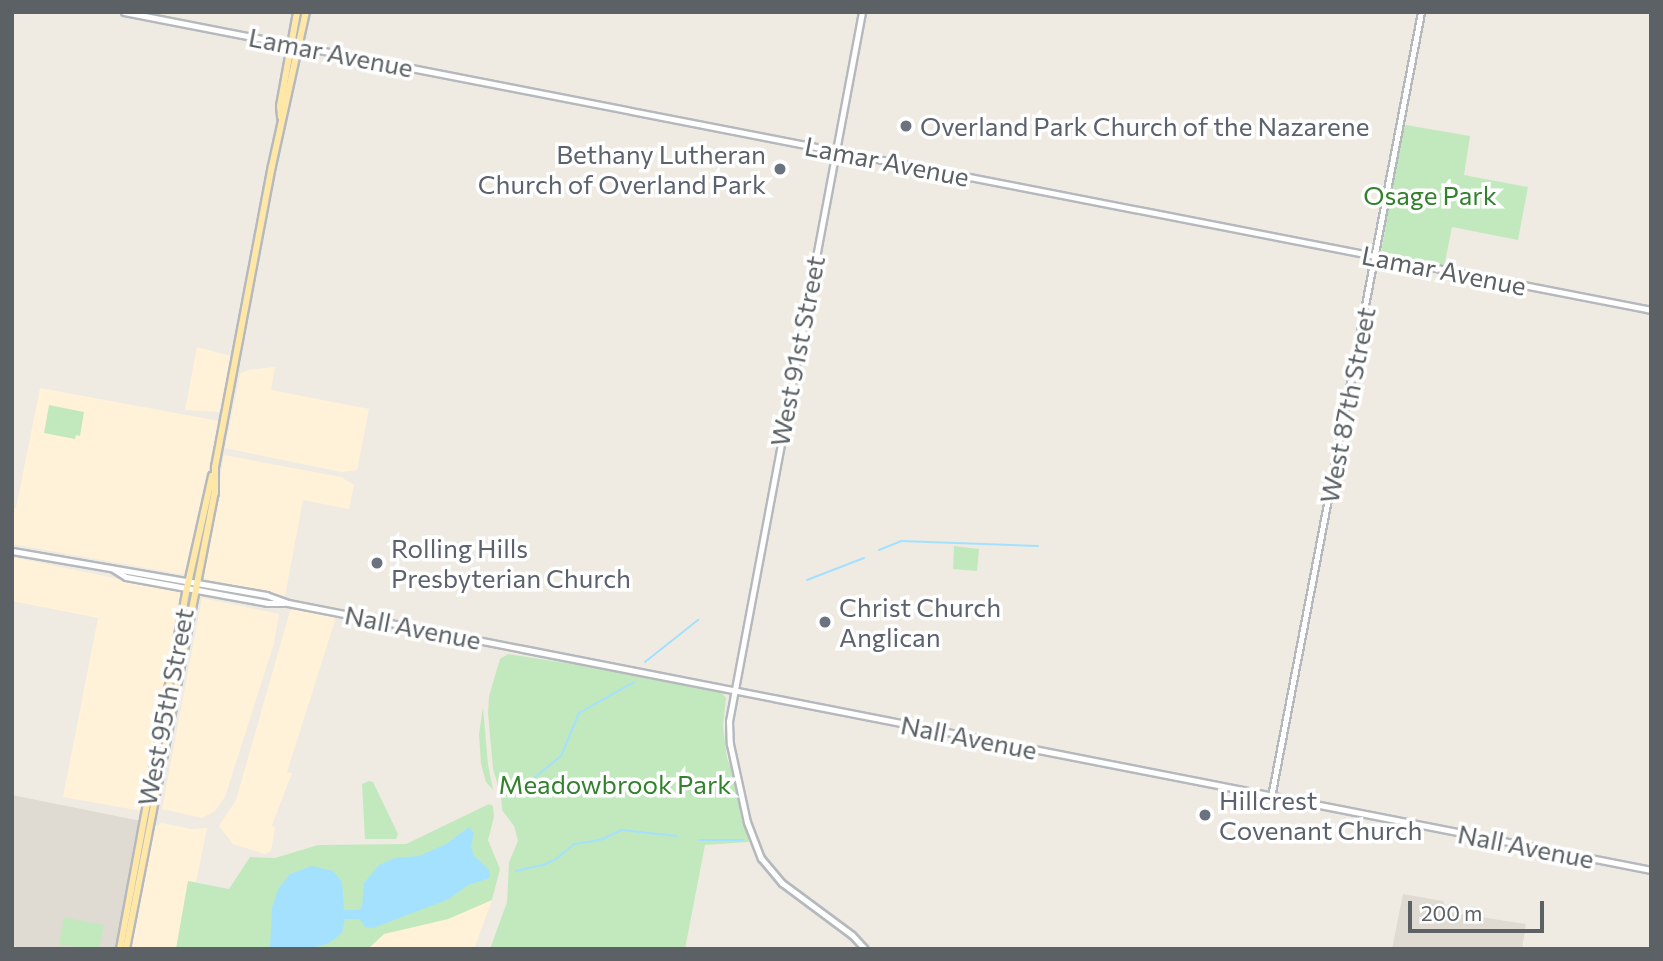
<!DOCTYPE html>
<style>
body{margin:0}
#map{position:relative;width:1663px;height:961px;overflow:hidden;background:#efebe3;font-family:Commissioner,sans-serif}
div>[style]{position:absolute}
[style*='--x']{left:calc(var(--x)*1px);top:calc(var(--y)*1px);width:calc(var(--w)*1px);rotate:calc(var(--a)*1deg)}
.commercial>*{inset:0;background:#fff2d8}
.education>*{inset:0;background:#dfdad2}
.green>*{inset:0;background:#c2e9bd}
.water>*{inset:0;background:#a3e1ff}
.stream>*{height:2px;margin:-1px;padding:0 1px;transform-origin:1px;border-radius:1px;background:#a3e1ff}
.roads{filter:drop-shadow(2px 0 #b5b9be) drop-shadow(-2px 0 #b5b9be) drop-shadow(0 2px #b5b9be) drop-shadow(0 -2px #b5b9be)}
.secondary>*{height:5px;margin:-2.5px;padding:0 2.5px;transform-origin:2.5px;border-radius:2.5px;background:#fff}
.primary>*{height:6px;margin:-3px;padding:0 3px;transform-origin:3px;border-radius:3px;background:#ffe7a8}
.dots>*{width:19px;height:19px;translate:-50% -50%;box-sizing:border-box;border:4px solid #fff;border-radius:50%}
span{translate:-50% -50%;white-space:nowrap;text-align:center;line-height:1.15;-webkit-text-stroke:7px #fff;paint-order:stroke}
.street-label{font-size:26px;color:#5b6165}
.worship-label{font-size:26px;color:#5b616d}
.left{translate:0 -50%;text-align:left}
.right{translate:-100% -50%;text-align:right}
.park-label{font-size:26px;color:#32822d}
.frame{position:absolute;inset:0;border:14px solid #5b6165;pointer-events:none}
.scale{position:absolute;left:1408px;top:901px;width:136px;height:32px;box-sizing:border-box;border:4px solid #5b6165;border-top:0;padding-left:9px;font-size:21px;line-height:24px;white-space:nowrap;color:#5b6165;-webkit-text-stroke:5px #fff;paint-order:stroke}
</style>
<div id="map">
<div class="commercial">
<i style="clip-path:polygon(197px 347px,231px 356px,220px 412px,185px 410px)"></i>
<i style="clip-path:polygon(275px 367px,271px 390px,369px 409px,357px 470px,341px 472px,225px 448px,240px 374px,248px 370px)"></i>
<i style="clip-path:polygon(40px 388px,219px 421px,186px 575px,12px 544px,12px 508px,16px 508px)"></i>
<i style="clip-path:polygon(224px 455px,341px 477px,354px 485px,349px 509px,303px 500px,285px 596px,205px 579px,203px 576px)"></i>
<i style="clip-path:polygon(12px 557px,182px 592px,142px 811px,63px 797px,98px 618px,12px 601px)"></i>
<i style="clip-path:polygon(202px 598px,279px 614px,274px 643px,225px 797px,215px 811px,202px 818px,162px 809px)"></i>
<i style="clip-path:polygon(295px 609px,336px 617px,287px 772px,292px 773px,272px 825px,275px 828px,271px 851px,265px 854px,233px 844px,219px 826px,236px 800px,290px 611px)"></i>
<i style="clip-path:polygon(162px 823px,191px 829px,207px 828px,196px 882px,188px 881px,176px 949px,128px 949px,154px 827px)"></i>
<i style="clip-path:polygon(492px 900px,474px 949px,370px 947px,384px 934px,448px 919px)"></i>
</div>
<div class="education">
<i style="clip-path:polygon(12px 795px,141px 821px,118px 949px,29px 949px,12px 946px)"></i>
<i style="clip-path:polygon(1403px 894px,1443px 901px,1447px 910px,1454px 913px,1526px 924px,1522px 949px,1392px 949px)"></i>
</div>
<div class="green">
<i style="clip-path:polygon(1406px 125px,1470px 136px,1464px 175px,1528px 187px,1518px 240px,1452px 227px,1444px 267px,1381px 253px,1402px 129px)"></i>
<i style="clip-path:polygon(49px 405px,84px 412px,80px 436px,76px 435px,75px 439px,44px 433px)"></i>
<i style="clip-path:polygon(954px 546px,979px 549px,977px 571px,953px 569px)"></i>
<i style="clip-path:polygon(508px 654px,610px 670px,722px 693px,726px 698px,723px 726px,727px 758px,736px 779px,749px 842px,705px 845px,685px 949px,490px 949px,507px 902px,509px 862px,518px 841px,514px 826px,502px 810px,501px 796px,493px 769px,488px 713px,489px 696px,500px 659px)"></i>
<i style="clip-path:polygon(483px 707px,488px 764px,493px 790px,486px 782px,481px 764px,479px 734px)"></i>
<i style="clip-path:polygon(369px 781px,373px 782px,398px 834px,396px 839px,365px 839px,362px 784px)"></i>
<i style="clip-path:polygon(489px 804px,493px 806px,494px 817px,488px 840px,500px 869px,492px 900px,448px 919px,384px 934px,370px 947px,361px 949px,176px 949px,188px 881px,229px 889px,250px 857px,275px 858px,318px 845px,406px 844px)"></i>
<i style="clip-path:polygon(64px 917px,104px 925px,99px 949px,59px 945px)"></i>
</div>
<div class="water">
<i style="clip-path:polygon(469px 827px,474px 833px,471px 846px,474px 856px,489px 870px,490px 878px,468px 885px,449px 899px,373px 928px,365px 927px,360px 919px,345px 919px,342px 933px,329px 943px,309px 949px,270px 949px,272px 907px,279px 888px,290px 874px,312px 866px,333px 871px,342px 882px,344px 910px,358px 910px,362px 907px,364px 883px,379px 865px,395px 858px,419px 856px,446px 844px)"></i>
</div>
<div class="stream">
<i style="--x:879;--y:550;--w:24;--a:-22"></i>
<i style="--x:901;--y:541;--w:137;--a:2.1"></i>
<i style="--x:807;--y:580;--w:61;--a:-21.1"></i>
<i style="--x:645;--y:662;--w:68;--a:-38.4"></i>
<i style="--x:511;--y:797;--w:65;--a:-39.4"></i>
<i style="--x:561;--y:756;--w:47;--a:-67.3"></i>
<i style="--x:579;--y:713;--w:63;--a:-29.4"></i>
<i style="--x:699;--y:840;--w:44;--a:0"></i>
<i style="--x:516;--y:871;--w:28;--a:-13"></i>
<i style="--x:543;--y:865;--w:14;--a:-25"></i>
<i style="--x:556;--y:859;--w:23;--a:-40"></i>
<i style="--x:574;--y:844;--w:26;--a:-9"></i>
<i style="--x:600;--y:840;--w:23;--a:-25"></i>
<i style="--x:621;--y:830;--w:56;--a:6.1"></i>
</div>
<div class="roads">
<div class="secondary">
<i style="--x:124;--y:12;--w:1556;--a:11.04"></i>
<i style="--x:862;--y:12;--w:721;--a:100.62"></i>
<i style="--x:729;--y:721;--w:23;--a:88"></i>
<i style="--x:730;--y:744;--w:80;--a:77.7"></i>
<i style="--x:747;--y:822;--w:39;--a:69"></i>
<i style="--x:761;--y:858;--w:33;--a:50"></i>
<i style="--x:782;--y:883;--w:87;--a:36.6"></i>
<i style="--x:852;--y:935;--w:19;--a:47"></i>
<i style="--x:12;--y:551;--w:258;--a:9.8"></i>
<i style="--x:266;--y:595;--w:23;--a:20"></i>
<i style="--x:288;--y:603;--w:1389;--a:11.08"></i>
<i style="--x:113;--y:569;--w:15;--a:32"></i>
<i style="--x:126;--y:577;--w:143;--a:10.4"></i>
<i style="--x:267;--y:603;--w:17;--a:0"></i>
<i style="--x:1271;--y:797;--w:799;--a:-79.18"></i>
</div>
<div class="primary">
<i style="--x:281;--y:117;--w:11;--a:-95"></i>
<i style="--x:280;--y:106;--w:96;--a:-79.7"></i>
<i style="--x:120;--y:949;--w:367;--a:-79.5"></i>
<i style="--x:187;--y:588;--w:115;--a:-77.4"></i>
<i style="--x:126;--y:949;--w:465;--a:-79"></i>
<i style="--x:215;--y:493;--w:26;--a:-90"></i>
<i style="--x:215;--y:467;--w:306;--a:-79.3"></i>
<i style="--x:272;--y:166;--w:158;--a:-77.6"></i>
</div>
</div>
<div class="dots">
<i style="left:906px;top:126px;background:#6b7280"></i>
<i style="left:780px;top:169px;background:#6b7280"></i>
<i style="left:377px;top:563px;background:#6b7280"></i>
<i style="left:825px;top:622px;background:#6b7280"></i>
<i style="left:1205px;top:815px;background:#6b7280"></i>
</div>
<div class="street-label">
<span style="left:331px;top:52px;rotate:11deg">Lamar Avenue</span>
<span style="left:887px;top:161px;rotate:11deg">Lamar Avenue</span>
<span style="left:1444px;top:270px;rotate:11deg">Lamar Avenue</span>
<span style="left:797px;top:351px;rotate:-79deg">West 91st Street</span>
<span style="left:1347px;top:405px;rotate:-79deg">West 87th Street</span>
<span style="left:413px;top:627px;rotate:11deg">Nall Avenue</span>
<span style="left:165px;top:707px;rotate:-79deg">West 95th Street</span>
<span style="left:969px;top:737px;rotate:11deg">Nall Avenue</span>
<span style="left:1526px;top:846px;rotate:11deg">Nall Avenue</span>
</div>
<div class="worship-label">
<span class="left" style="left:920px;top:126px">Overland Park Church of the Nazarene</span>
<span class="right" style="left:766px;top:169px">Bethany Lutheran<br>Church of Overland Park</span>
<span class="left" style="left:391px;top:563px">Rolling Hills<br>Presbyterian Church</span>
<span class="left" style="left:839px;top:622px">Christ Church<br>Anglican</span>
<span class="left" style="left:1219px;top:815px">Hillcrest<br>Covenant Church</span>
</div>
<div class="park-label">
<span style="left:1430px;top:195px">Osage Park</span>
<span style="left:615px;top:784px">Meadowbrook Park</span>
</div>
<div class="frame"></div>
<div class="scale">200 m</div>
</div>
